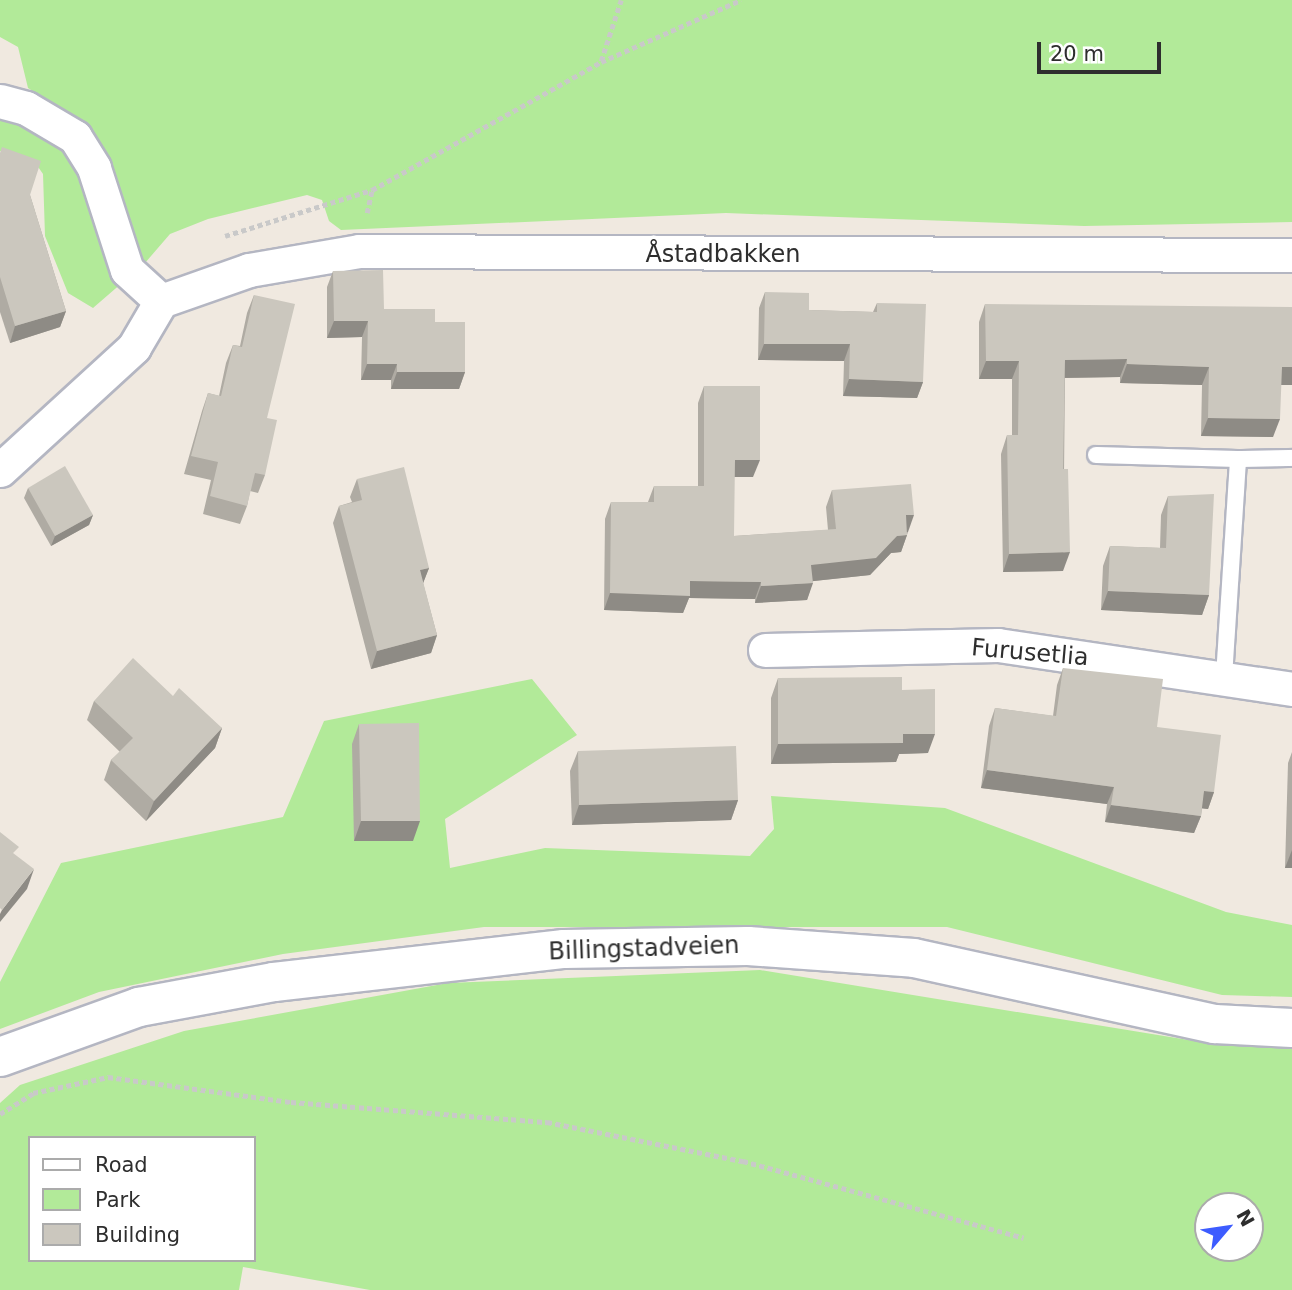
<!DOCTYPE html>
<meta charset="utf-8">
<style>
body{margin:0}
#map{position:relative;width:1292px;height:1290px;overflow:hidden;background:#f0e9e0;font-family:"DejaVu Sans",sans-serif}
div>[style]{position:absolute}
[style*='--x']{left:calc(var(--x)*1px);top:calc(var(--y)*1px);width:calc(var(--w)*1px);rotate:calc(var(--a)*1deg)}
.green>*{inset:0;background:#b2ea99}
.path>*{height:4.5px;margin-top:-2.25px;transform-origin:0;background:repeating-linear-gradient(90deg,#c9c9c9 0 5px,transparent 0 8.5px)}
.roads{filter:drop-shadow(2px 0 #b4b6c2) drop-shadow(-2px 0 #b4b6c2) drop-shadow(0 2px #b4b6c2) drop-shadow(0 -2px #b4b6c2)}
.lane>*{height:16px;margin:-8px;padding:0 8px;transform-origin:8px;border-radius:8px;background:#fff}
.street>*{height:33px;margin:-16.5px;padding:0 16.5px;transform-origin:16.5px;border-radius:16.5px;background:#fff}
.secondary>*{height:38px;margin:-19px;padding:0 19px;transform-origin:19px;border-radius:19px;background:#fff}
.wall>*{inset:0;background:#afaba3}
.shaded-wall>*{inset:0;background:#8e8b85}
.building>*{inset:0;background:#cbc7be}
span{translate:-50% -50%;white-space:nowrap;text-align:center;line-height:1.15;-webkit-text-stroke:7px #fff;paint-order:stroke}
.street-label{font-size:24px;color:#2e2e2e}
.legend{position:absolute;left:28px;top:1136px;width:228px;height:126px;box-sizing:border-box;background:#fff;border:2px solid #ababab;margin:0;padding:9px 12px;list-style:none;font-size:21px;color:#2e2e2e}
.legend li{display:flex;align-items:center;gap:14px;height:35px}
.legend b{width:35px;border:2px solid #ababab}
.north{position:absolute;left:1194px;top:1192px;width:70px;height:70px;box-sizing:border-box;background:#fff;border:2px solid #ababab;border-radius:50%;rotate:61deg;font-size:19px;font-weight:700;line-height:28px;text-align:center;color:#2e2e2e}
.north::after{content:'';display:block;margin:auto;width:24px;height:32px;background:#3d5cff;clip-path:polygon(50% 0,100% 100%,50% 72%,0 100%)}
.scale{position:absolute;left:1037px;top:42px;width:124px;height:32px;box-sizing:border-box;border:4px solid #2e2e2e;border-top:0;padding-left:9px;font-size:21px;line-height:24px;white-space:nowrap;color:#2e2e2e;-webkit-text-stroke:5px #fff;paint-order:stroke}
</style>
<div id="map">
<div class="green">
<i style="clip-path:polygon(0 0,1292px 0,1292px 222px,1084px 226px,726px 213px,341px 230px,329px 221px,322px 200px,307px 195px,208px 219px,170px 234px,145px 263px,93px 308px,68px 293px,45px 236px,43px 174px,34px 161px,0 151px,0 111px,22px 126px,44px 133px,60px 121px,55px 106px,28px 88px,18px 47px,0 37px)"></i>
<i style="clip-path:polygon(532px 679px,577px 735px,445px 819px,450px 868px,545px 848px,750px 856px,774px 829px,771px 796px,945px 808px,1226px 912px,1292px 925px,1292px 997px,1222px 995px,947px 927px,484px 927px,283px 954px,99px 992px,0 1029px,0 982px,61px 863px,283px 817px,324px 721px)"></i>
<i style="clip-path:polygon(evenodd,760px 970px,1207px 1043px,1292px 1047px,1292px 1290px,370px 1290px,243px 1267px,239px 1290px,0 1290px,0 1103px,20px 1085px,184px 1031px,448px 983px,760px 970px,30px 1138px,254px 1138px,254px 1260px,30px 1260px,30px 1138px,760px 970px,1208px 1206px,1250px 1206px,1250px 1248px,1208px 1248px,1208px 1206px)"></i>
</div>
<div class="path">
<i style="--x:601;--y:61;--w:64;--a:-71.8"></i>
<i style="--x:367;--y:213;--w:24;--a:-78"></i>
<i style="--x:225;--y:236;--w:154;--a:-17.4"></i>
<i style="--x:372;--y:190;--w:262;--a:-29.2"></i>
<i style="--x:601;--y:62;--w:153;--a:-23.9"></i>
<i style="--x:0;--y:1114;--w:39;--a:-32"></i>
<i style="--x:33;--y:1093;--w:77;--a:-12"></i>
<i style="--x:108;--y:1077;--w:185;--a:7.8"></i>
<i style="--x:291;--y:1102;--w:257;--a:4.5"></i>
<i style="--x:547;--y:1122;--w:200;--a:11.3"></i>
<i style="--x:743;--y:1161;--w:291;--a:15.3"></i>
</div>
<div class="roads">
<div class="lane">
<i style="--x:1096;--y:455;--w:142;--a:1.6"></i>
<i style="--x:1224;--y:677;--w:218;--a:-86.3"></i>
<i style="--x:1238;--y:459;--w:54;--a:-1.1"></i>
</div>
<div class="street">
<i style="--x:0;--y:101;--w:27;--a:15"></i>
<i style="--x:26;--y:108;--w:57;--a:30.6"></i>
<i style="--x:75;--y:137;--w:36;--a:58"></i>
<i style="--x:94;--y:168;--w:107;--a:72.1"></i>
<i style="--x:127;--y:270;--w:46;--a:42.4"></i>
<i style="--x:0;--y:470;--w:182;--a:-42.5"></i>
<i style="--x:134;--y:347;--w:53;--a:-59.6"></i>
<i style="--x:161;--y:301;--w:93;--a:-19.4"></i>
<i style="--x:249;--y:270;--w:112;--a:-9.8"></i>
<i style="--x:359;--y:251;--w:933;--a:0.25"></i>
<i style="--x:765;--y:650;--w:233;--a:-1.2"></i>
<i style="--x:998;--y:645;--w:297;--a:8.5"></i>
</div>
<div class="secondary">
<i style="--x:0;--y:1057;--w:148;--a:-19.8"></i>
<i style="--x:139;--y:1007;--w:137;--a:-10.5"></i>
<i style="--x:274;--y:982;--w:292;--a:-6.5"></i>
<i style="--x:564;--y:949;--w:184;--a:-0.9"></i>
<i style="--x:748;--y:946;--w:166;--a:4.1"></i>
<i style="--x:914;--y:958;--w:308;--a:12.4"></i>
<i style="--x:1215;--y:1024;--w:77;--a:3"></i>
</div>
</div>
<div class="wall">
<i style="clip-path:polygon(0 153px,30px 195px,66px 311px,60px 327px,10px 343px,0 312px)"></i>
<i style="clip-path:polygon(333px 271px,384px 309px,435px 322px,465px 372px,459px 389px,391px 389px,391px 380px,361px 380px,362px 337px,327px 338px,327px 287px)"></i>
<i style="clip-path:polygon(765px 292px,809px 310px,873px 312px,877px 303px,923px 382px,917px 398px,843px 396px,844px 361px,758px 360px,759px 308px)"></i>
<i style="clip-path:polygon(254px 295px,267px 418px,265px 475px,258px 493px,250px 491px,247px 506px,240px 524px,203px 514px,211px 480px,184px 474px,202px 411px,208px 393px,219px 396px,226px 363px,233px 345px,240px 346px,247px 313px)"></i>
<i style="clip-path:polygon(985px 304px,1292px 385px,1281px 385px,1273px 437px,1201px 436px,1202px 385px,1120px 383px,1120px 377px,1065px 378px,1063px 571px,1003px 572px,1001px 454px,1007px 435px,1012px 435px,1012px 379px,979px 379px,979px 322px)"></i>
<i style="clip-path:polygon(704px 386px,753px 477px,734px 477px,734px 536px,828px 530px,826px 507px,832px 490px,908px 532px,901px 552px,891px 553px,870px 575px,813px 581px,807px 600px,755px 603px,755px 599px,689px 598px,683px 613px,604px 610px,605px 519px,611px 502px,648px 502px,654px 486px,698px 486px,698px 403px)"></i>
<i style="clip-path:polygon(357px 479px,429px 568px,423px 583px,437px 635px,431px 653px,371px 669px,333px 523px,339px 506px,352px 502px,350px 497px)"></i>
<i style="clip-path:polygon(28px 488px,93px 515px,89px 525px,51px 546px,24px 498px)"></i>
<i style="clip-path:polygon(1168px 496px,1209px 595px,1202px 615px,1101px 610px,1103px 566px,1110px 546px,1160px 548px,1161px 515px)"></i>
<i style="clip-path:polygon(1063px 668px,1157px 727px,1214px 792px,1208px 809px,1202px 808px,1201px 816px,1194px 833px,1105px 822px,1107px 804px,981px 788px,989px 726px,995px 708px,1053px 716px,1057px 685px)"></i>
<i style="clip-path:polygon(778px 678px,902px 690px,928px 753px,899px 754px,896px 762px,771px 764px,771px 698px)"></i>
<i style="clip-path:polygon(173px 696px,222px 728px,215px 748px,146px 821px,104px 780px,111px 760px,120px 752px,87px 720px,94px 701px)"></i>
<i style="clip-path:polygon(359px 724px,413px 841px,354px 841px,352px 744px)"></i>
<i style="clip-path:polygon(578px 751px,738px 800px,731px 820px,572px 825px,570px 771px)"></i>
<i style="clip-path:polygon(1292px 752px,1292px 868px,1285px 868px,1288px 763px)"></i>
</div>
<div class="shaded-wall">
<i style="clip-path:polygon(66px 311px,60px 327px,10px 343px,15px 326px)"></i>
<i style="clip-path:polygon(334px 321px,368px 321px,362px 337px,327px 338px)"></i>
<i style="clip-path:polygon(764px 344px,850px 344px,844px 361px,758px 360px)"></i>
<i style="clip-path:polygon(1127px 359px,1120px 377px,1058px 378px,1065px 360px)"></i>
<i style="clip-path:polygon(986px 361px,1019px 361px,1012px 379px,979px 379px)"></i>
<i style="clip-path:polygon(367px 364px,397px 364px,391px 380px,361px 380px)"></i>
<i style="clip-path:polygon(1127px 364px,1209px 367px,1202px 385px,1120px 383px)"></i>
<i style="clip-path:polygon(1282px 367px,1292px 367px,1292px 385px,1275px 385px)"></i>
<i style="clip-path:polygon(397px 372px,465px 372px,459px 389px,391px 389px)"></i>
<i style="clip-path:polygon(849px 379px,923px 382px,917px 398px,843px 396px)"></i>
<i style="clip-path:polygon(1208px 418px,1280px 419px,1273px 437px,1201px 436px)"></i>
<i style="clip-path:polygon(735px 460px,760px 460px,753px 477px,728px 477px)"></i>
<i style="clip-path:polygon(93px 515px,89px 525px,51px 546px,55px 536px)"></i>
<i style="clip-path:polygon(906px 515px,914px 515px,908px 532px,900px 532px)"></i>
<i style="clip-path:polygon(907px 535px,901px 552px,891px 553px,870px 575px,805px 582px,811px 565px,897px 536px)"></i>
<i style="clip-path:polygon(1070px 552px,1063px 571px,1003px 572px,1009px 554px)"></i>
<i style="clip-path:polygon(429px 568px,422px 586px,420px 570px)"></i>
<i style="clip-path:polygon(690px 581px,761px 582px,755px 599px,689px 598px,683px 613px,604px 610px,610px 593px)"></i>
<i style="clip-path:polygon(813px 583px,807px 600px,755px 603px,761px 586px)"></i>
<i style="clip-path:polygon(1108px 591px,1209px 595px,1202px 615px,1101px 610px)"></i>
<i style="clip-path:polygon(437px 635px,431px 653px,371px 669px,377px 651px)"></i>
<i style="clip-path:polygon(222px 728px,215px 748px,146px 821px,154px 801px)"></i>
<i style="clip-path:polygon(903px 734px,935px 734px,928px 753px,899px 754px,896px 762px,771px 764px,778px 744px)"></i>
<i style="clip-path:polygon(987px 770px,1114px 787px,1107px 804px,981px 788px)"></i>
<i style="clip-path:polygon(1204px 791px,1214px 792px,1208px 809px,1198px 808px)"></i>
<i style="clip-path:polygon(738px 800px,731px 820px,572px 825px,579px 805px)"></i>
<i style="clip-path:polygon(1111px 805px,1201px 816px,1194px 833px,1105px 822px)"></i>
<i style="clip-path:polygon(361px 821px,420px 821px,413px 841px,354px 841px)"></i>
<i style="clip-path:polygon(1292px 850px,1292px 868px,1285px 868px)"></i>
<i style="clip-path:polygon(34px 869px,27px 889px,0 922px,0 914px,2px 910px)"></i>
</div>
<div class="building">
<i style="clip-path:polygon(2px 147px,41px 161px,30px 195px,66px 311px,15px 326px,0 277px,0 153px)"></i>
<i style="clip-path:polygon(383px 270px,384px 309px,435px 309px,435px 322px,465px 322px,465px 372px,397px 372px,397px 364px,367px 364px,368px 321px,334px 321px,333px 271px)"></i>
<i style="clip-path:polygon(765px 292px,809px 293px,809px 310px,877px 312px,877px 303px,926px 304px,923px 382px,849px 379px,850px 344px,764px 344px)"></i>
<i style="clip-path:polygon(254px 295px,295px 304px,267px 418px,277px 420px,265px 475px,255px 473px,247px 506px,210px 496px,218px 462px,191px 456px,208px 393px,221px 396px,233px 345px,242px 347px)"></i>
<i style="clip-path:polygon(985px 304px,1292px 307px,1292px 367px,1282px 367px,1280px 419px,1208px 418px,1209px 367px,1127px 364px,1127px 359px,1065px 360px,1063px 469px,1068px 469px,1070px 552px,1009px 554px,1007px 435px,1018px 435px,1019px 361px,986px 361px)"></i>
<i style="clip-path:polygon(704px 386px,760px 386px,760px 460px,735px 460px,734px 536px,836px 529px,832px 490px,911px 484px,914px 515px,906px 515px,907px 535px,897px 536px,876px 558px,811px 565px,813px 583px,761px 586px,761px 582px,690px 581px,690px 596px,610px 593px,611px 502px,654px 502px,654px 486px,704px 486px)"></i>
<i style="clip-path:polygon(65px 466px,93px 515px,55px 536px,28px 488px)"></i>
<i style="clip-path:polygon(404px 467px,429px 568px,420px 570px,437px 635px,377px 651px,339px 506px,362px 500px,357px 479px)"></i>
<i style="clip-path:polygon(1214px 494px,1209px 595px,1108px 591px,1110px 546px,1166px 548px,1168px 496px)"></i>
<i style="clip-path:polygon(133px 658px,173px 696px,179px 688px,222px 728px,154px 801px,111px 760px,133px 738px,94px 701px)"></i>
<i style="clip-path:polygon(1063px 668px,1163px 679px,1157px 727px,1221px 735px,1214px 792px,1204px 791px,1201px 816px,1111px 805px,1114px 787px,987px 770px,995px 708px,1056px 716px)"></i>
<i style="clip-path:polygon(902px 677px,902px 690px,935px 689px,935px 734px,903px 734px,903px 743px,778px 744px,778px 678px)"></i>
<i style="clip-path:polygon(419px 723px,420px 821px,361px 821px,359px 724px)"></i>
<i style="clip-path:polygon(736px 746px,738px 800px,579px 805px,578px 751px)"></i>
<i style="clip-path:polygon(0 832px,19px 847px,13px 853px,34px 869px,2px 910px,0 908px)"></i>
</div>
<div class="street-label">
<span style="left:723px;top:255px">Åstadbakken</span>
<span style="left:1030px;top:653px;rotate:5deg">Furusetlia</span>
<span style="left:644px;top:949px;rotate:-2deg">Billingstadveien</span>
</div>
<ul class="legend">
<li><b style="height:9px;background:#fff"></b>Road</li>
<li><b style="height:19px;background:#b2ea99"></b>Park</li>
<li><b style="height:19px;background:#cbc7be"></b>Building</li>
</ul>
<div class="north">N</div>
<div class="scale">20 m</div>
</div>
